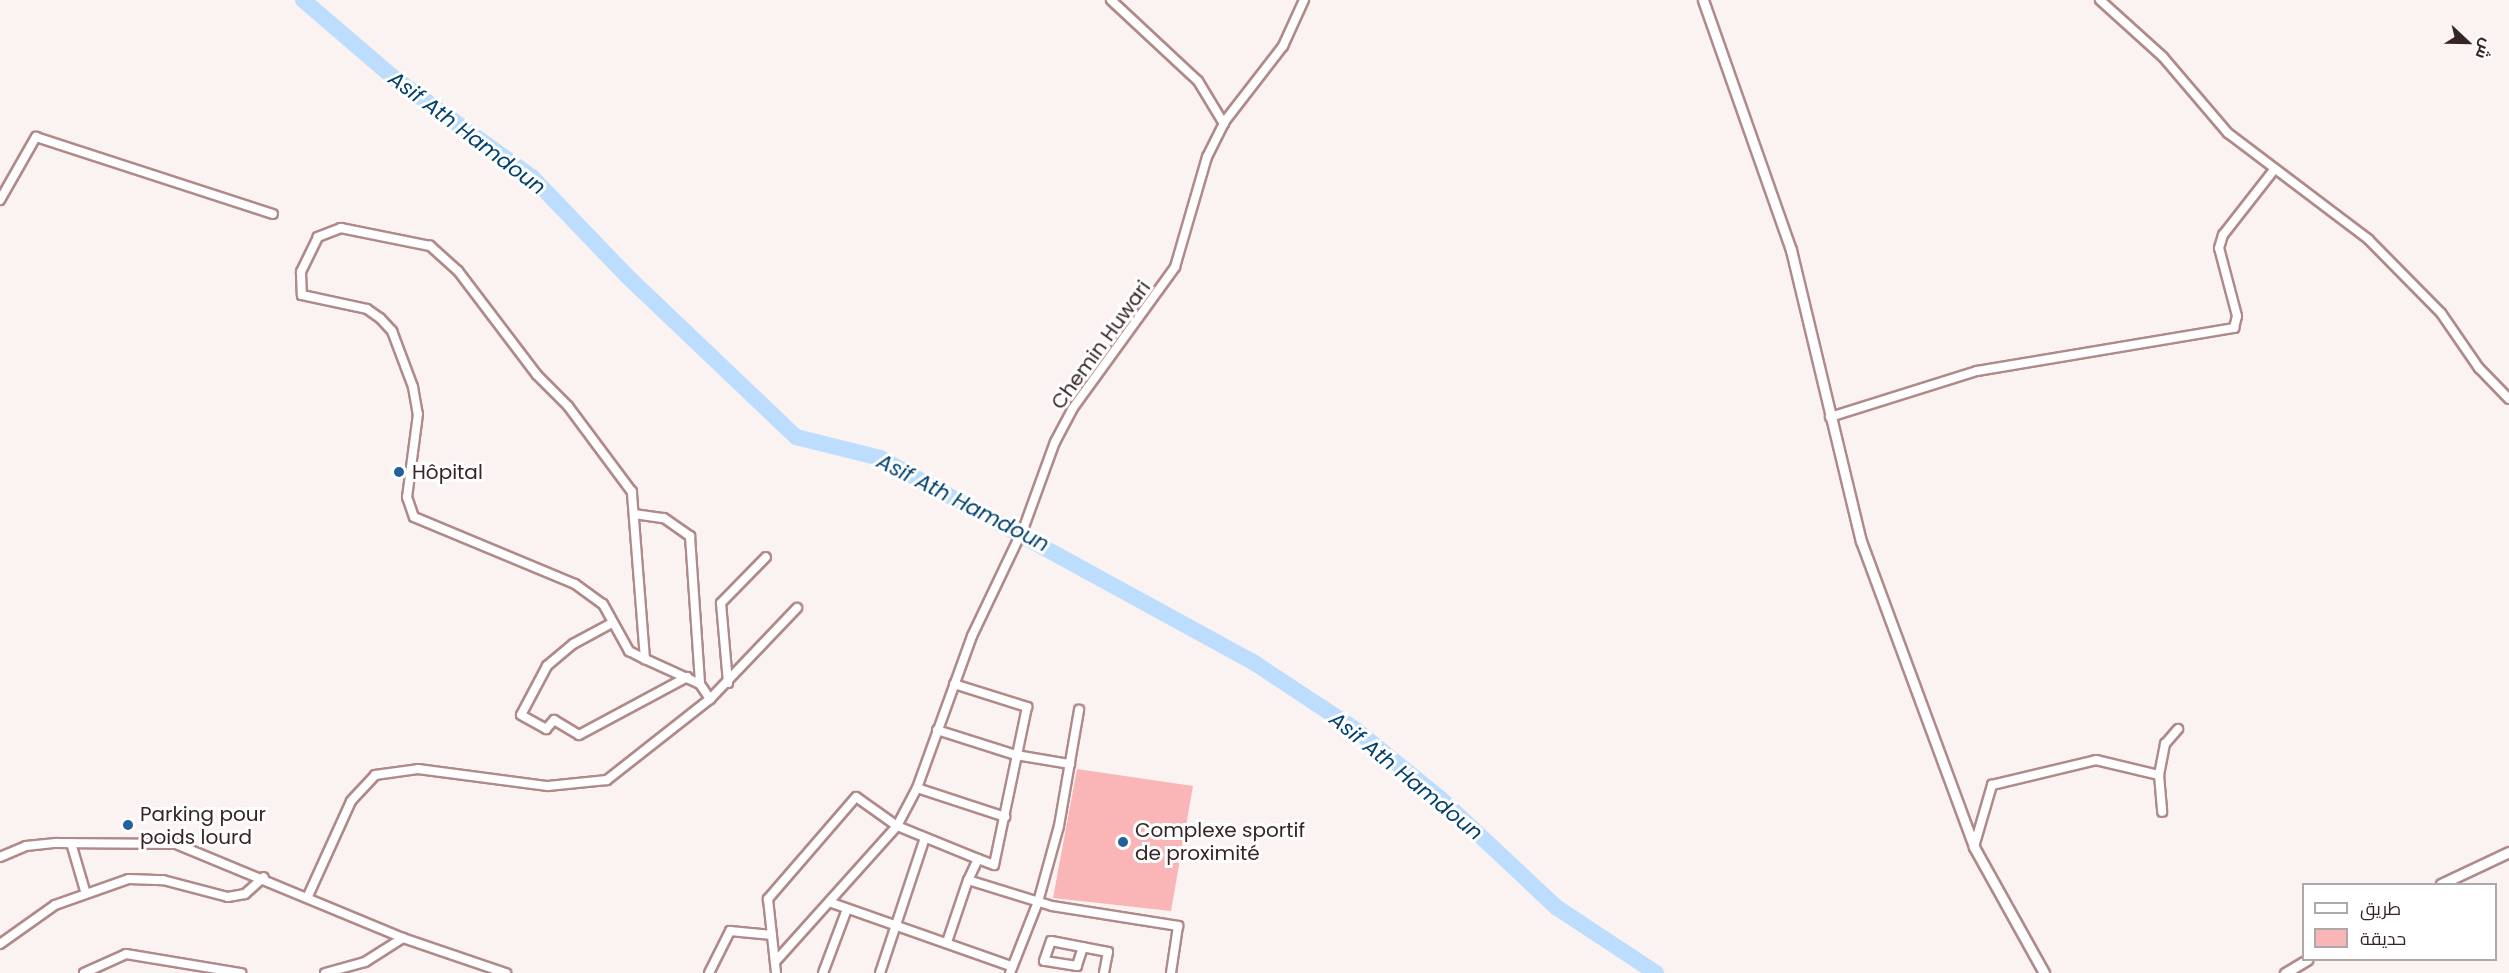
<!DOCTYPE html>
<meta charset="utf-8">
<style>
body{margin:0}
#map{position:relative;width:2509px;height:973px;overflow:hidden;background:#fbf2f2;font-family:Poppins,Cairo,sans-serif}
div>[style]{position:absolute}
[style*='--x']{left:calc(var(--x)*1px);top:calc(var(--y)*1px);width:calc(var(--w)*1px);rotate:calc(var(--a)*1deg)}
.green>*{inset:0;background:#fab6b6}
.river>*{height:16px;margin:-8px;padding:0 8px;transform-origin:8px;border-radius:8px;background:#bcddfd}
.roads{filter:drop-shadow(2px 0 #b08a8a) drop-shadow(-2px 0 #b08a8a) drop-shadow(0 2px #b08a8a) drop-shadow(0 -2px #b08a8a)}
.minor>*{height:8px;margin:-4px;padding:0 4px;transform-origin:4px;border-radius:4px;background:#fff}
.tertiary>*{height:9px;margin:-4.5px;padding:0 4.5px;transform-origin:4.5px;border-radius:4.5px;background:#fff}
.dots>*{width:16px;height:16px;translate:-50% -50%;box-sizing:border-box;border:3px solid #fff;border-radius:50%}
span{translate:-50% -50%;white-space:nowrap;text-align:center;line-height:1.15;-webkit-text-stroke:6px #fff;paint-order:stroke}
.street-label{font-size:20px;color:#352526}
.poi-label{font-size:20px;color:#352526}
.left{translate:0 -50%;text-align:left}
.water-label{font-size:21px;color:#00406f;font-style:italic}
.legend{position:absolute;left:2302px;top:883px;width:195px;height:78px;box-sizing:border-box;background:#fff;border:2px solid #aea8a8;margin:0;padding:8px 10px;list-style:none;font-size:18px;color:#352526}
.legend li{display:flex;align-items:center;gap:12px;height:30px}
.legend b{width:30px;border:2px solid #aea8a8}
.north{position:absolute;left:2437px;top:12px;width:60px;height:60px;-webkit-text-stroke:4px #fff;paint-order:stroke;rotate:112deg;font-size:16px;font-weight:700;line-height:24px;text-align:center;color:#352526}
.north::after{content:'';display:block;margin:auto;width:21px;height:27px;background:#352526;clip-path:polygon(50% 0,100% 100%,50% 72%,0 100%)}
</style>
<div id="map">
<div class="green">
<i style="clip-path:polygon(1077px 769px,1193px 786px,1171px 911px,1053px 898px)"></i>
</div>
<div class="river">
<i style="--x:303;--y:0;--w:120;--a:40.6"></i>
<i style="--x:394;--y:78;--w:170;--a:35.7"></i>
<i style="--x:532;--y:177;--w:139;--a:46.2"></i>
<i style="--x:628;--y:277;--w:232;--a:43.6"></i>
<i style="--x:796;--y:437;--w:87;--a:14"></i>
<i style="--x:880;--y:458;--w:425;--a:28.7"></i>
<i style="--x:1253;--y:662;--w:123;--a:33.4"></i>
<i style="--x:1356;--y:730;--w:109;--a:39.1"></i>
<i style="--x:1441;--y:799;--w:158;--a:43.2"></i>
<i style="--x:1556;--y:907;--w:120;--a:33.4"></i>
</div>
<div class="roads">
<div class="minor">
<i style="--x:1111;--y:0;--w:119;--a:43"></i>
<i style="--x:1198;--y:81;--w:50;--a:58.8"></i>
<i style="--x:2100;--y:0;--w:85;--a:42.1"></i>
<i style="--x:2163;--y:57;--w:100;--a:49.5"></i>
<i style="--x:2228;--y:133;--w:176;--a:37.1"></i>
<i style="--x:2368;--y:239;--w:104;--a:45.4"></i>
<i style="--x:2441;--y:313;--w:67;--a:55.4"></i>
<i style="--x:2479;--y:368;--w:43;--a:45.9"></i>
<i style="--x:0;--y:200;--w:73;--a:-60.3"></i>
<i style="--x:36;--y:137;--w:249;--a:18"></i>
<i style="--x:1830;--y:417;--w:154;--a:-17.4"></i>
<i style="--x:1977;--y:371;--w:261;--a:-9.5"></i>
<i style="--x:2234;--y:328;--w:12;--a:-76"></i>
<i style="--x:2237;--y:316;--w:70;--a:-104.8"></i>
<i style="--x:2219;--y:248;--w:14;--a:-73"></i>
<i style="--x:2223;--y:235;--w:81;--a:-52"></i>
<i style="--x:634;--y:514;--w:30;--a:8"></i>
<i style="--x:664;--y:518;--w:32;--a:35"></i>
<i style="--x:690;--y:536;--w:148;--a:86.1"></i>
<i style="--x:700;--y:684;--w:18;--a:56"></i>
<i style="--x:612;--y:623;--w:44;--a:151.7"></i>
<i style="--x:573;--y:644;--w:34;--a:140"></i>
<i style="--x:547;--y:666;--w:55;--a:118"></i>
<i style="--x:521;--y:715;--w:29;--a:29"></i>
<i style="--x:546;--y:729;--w:12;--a:-48"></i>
<i style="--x:554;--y:720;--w:29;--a:31"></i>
<i style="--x:579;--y:735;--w:123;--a:-28.2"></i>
<i style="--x:645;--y:659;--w:168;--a:-94.5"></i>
<i style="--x:632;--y:492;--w:107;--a:-126.7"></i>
<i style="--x:568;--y:406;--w:44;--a:-135"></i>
<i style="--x:537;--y:375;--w:131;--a:-127.2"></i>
<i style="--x:458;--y:271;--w:38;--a:-138"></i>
<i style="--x:430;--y:246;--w:91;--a:-168.6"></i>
<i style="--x:341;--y:228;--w:25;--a:159"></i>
<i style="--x:318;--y:237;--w:39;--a:116"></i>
<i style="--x:301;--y:272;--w:23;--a:88"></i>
<i style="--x:302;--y:295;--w:66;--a:12.2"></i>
<i style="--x:367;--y:309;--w:16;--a:35"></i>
<i style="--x:380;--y:318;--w:18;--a:47"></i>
<i style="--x:392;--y:331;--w:60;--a:69.4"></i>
<i style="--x:413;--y:387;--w:27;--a:80"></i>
<i style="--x:418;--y:414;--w:84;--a:97.5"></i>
<i style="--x:407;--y:497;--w:21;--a:71"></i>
<i style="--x:414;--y:517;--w:174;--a:22.6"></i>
<i style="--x:575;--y:584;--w:34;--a:36"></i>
<i style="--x:603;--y:604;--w:54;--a:61"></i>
<i style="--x:629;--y:651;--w:18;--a:27"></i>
<i style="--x:645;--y:659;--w:60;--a:24.4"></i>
<i style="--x:728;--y:683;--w:80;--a:-95"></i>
<i style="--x:721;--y:603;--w:64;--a:-45.6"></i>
<i style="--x:954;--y:684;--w:77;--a:17.5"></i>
<i style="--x:1027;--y:707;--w:161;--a:101.8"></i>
<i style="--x:994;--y:865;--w:17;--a:-159"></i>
<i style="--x:978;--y:859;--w:23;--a:115"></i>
<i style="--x:937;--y:730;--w:83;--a:17.6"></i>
<i style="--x:1016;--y:755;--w:55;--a:9.5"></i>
<i style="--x:2159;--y:775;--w:32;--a:-79"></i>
<i style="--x:2165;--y:744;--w:20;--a:-49"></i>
<i style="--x:917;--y:788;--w:93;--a:18.2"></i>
<i style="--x:71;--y:843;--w:50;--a:73.7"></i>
<i style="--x:1974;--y:847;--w:65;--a:-73.8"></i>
<i style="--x:1992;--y:785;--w:107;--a:-13.5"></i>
<i style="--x:2096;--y:760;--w:65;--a:13.4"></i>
<i style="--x:2159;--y:775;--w:37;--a:85"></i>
<i style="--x:0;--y:857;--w:28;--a:-23"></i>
<i style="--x:26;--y:846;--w:30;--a:-6"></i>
<i style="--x:56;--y:843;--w:120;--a:0.5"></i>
<i style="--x:176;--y:844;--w:246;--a:22.5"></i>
<i style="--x:403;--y:938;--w:109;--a:18.8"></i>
<i style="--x:978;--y:859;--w:87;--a:-157.8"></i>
<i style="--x:897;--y:826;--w:43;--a:-62.2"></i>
<i style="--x:917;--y:788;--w:162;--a:-70.1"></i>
<i style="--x:972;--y:636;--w:121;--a:-64.5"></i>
<i style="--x:1024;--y:527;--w:90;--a:-70"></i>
<i style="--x:1055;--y:442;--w:38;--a:-62"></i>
<i style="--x:1073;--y:408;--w:174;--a:-54.1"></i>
<i style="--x:1175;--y:267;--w:115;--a:-73.8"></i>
<i style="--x:1207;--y:157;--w:40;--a:-63.4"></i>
<i style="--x:1225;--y:121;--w:95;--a:-52.3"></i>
<i style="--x:1283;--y:46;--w:51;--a:-65.5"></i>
<i style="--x:308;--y:896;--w:104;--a:-65.6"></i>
<i style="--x:351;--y:801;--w:35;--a:-47"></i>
<i style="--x:375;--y:775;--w:43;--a:-7.9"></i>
<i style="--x:418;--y:769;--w:131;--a:7.5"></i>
<i style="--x:548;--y:786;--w:59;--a:-5.8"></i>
<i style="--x:607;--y:780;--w:131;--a:-38.2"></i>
<i style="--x:710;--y:699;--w:126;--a:-46.3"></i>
<i style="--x:829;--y:902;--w:193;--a:19.4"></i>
<i style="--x:947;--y:942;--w:65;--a:-71.3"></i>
<i style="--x:968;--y:880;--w:88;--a:17.2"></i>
<i style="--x:1052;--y:906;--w:128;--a:9"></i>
<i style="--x:1178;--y:926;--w:48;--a:98.5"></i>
<i style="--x:0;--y:944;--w:67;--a:-35.3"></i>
<i style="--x:55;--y:905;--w:78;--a:-19.4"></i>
<i style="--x:129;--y:879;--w:34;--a:2"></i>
<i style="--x:163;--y:880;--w:67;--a:14.7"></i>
<i style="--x:228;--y:897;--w:17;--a:-10"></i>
<i style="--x:245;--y:894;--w:25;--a:-42"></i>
<i style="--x:1083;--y:947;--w:20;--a:108"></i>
<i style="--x:1077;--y:966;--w:33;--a:-171"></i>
<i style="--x:1044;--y:961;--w:21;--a:-71"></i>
<i style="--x:1051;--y:941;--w:58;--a:10.9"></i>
<i style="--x:1108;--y:952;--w:21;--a:101"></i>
<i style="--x:775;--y:962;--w:183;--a:-48.1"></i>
<i style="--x:897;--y:826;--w:50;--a:-144.7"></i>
<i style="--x:856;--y:797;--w:135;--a:130.8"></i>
<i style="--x:768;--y:899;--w:74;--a:83.8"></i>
<i style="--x:84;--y:973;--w:46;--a:-24.3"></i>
<i style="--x:126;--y:954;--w:117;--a:9.4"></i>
<i style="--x:325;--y:973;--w:41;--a:-15.4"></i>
<i style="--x:365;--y:962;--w:45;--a:-32.3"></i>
<i style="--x:709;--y:973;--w:47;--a:-63.4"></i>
<i style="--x:730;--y:931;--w:42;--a:5.4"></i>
<i style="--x:823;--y:973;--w:68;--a:-69.4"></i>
<i style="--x:880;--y:973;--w:139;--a:-71.6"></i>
<i style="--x:1010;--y:973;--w:76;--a:-68.5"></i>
<i style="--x:1038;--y:902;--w:79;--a:-74.6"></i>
<i style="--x:1059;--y:826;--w:118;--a:-80.2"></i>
</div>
<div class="tertiary">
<i style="--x:1703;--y:0;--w:265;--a:70.6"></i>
<i style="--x:1791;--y:250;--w:299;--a:76.5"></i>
<i style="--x:1861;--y:541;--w:326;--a:69.7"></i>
<i style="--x:1974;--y:847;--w:144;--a:60.9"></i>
<i style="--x:2441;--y:884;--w:75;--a:-25.2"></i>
<i style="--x:2285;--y:973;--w:26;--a:-31"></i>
</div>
</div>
<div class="dots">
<i style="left:399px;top:472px;background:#236198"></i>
<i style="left:128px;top:825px;background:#236198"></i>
<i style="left:1123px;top:842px;background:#236198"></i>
</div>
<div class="street-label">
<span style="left:1101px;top:345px;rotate:-54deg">Chemin Huwari</span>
</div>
<div class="poi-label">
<span class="left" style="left:412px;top:472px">Hôpital</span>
<span class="left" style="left:140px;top:826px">Parking pour<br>poids lourd</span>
<span class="left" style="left:1135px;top:842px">Complexe sportif<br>de proximité</span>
</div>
<div class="water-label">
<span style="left:467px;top:133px;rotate:37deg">Asif Ath Hamdoun</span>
<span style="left:963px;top:503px;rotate:27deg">Asif Ath Hamdoun</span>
<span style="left:1406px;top:776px;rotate:39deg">Asif Ath Hamdoun</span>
</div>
<ul class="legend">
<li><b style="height:8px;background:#fff"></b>طريق</li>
<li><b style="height:16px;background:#fab6b6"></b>حديقة</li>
</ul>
<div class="north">ش</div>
</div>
